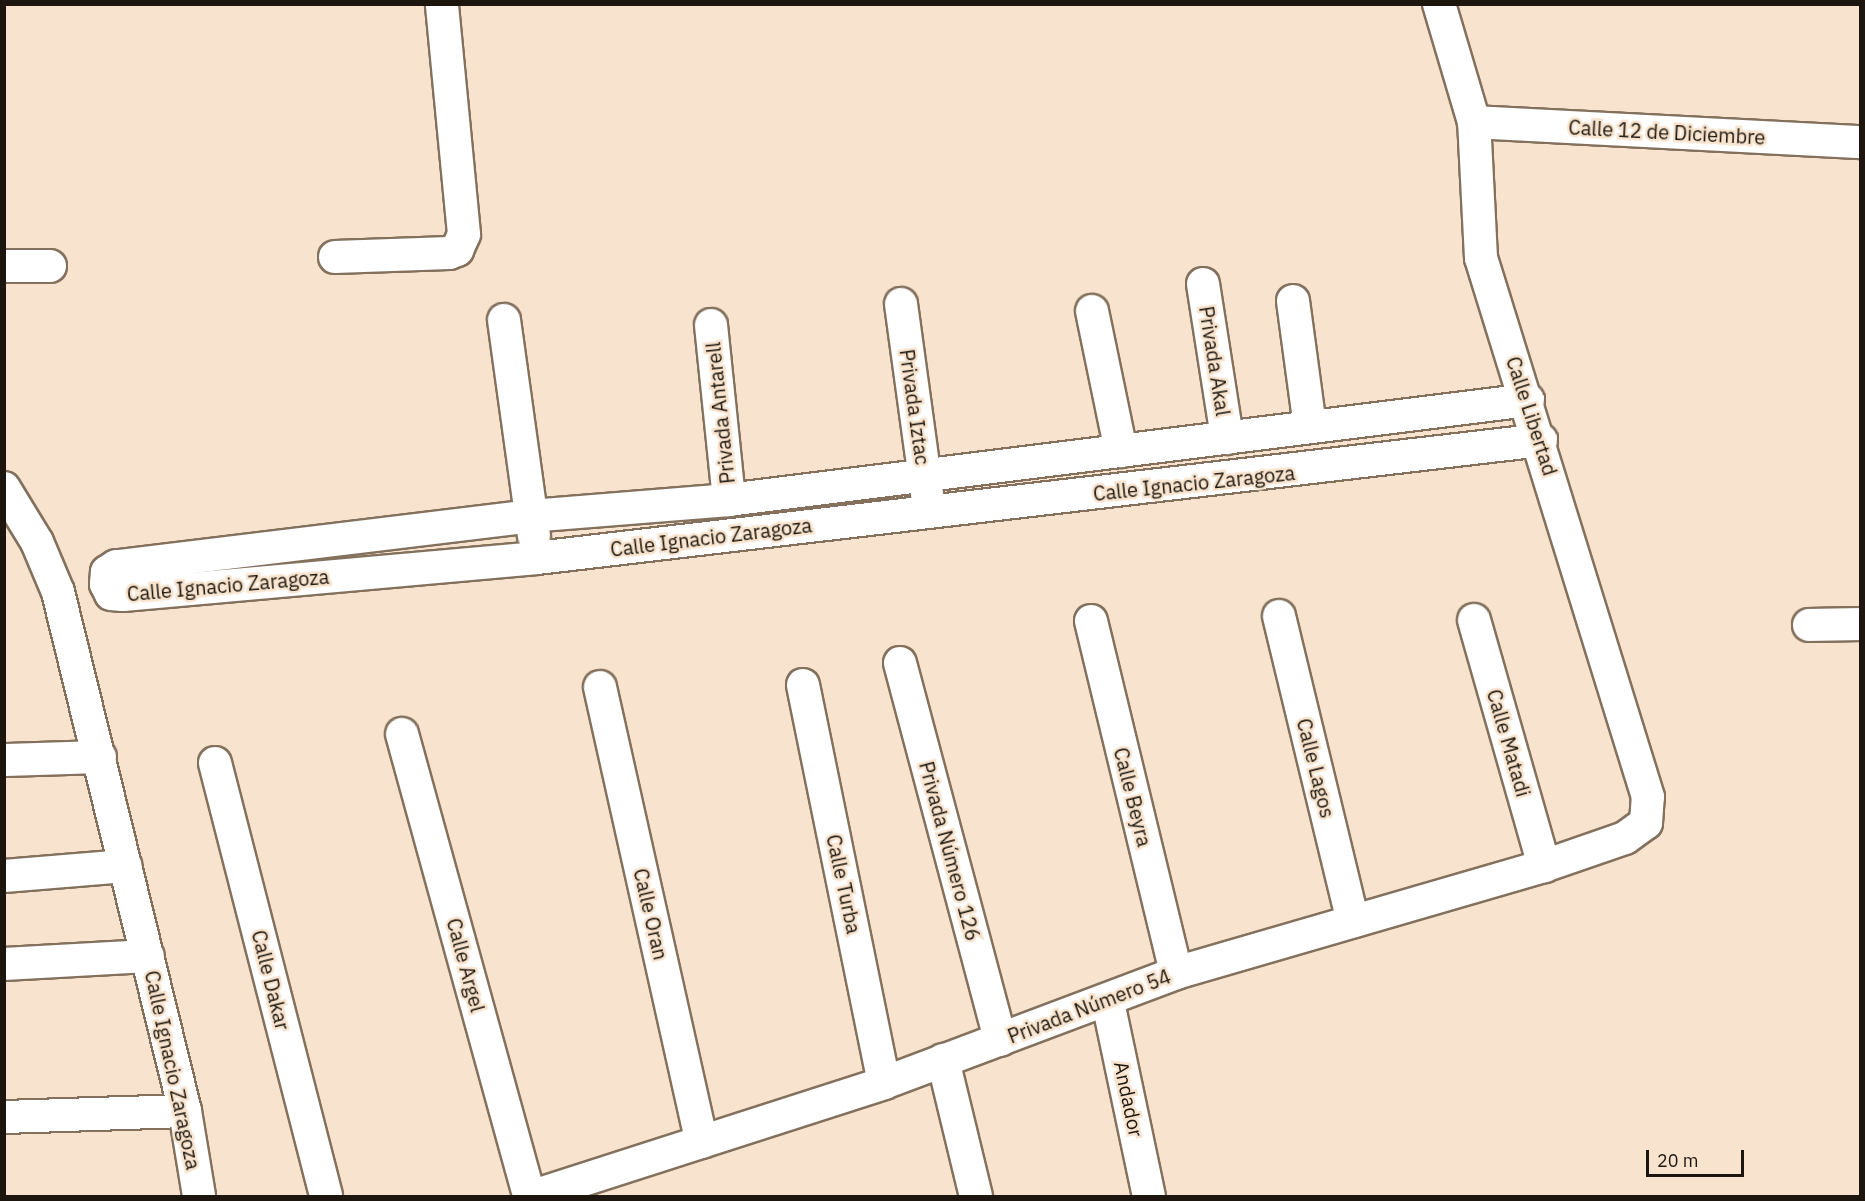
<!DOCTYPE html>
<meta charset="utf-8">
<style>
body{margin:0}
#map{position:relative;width:1865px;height:1201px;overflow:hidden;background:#f8e4ce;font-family:"IBM Plex Sans",sans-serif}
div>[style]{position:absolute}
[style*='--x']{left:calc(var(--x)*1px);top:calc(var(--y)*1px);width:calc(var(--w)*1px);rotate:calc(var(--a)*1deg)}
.roads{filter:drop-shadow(2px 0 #83715e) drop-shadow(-2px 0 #83715e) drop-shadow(0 2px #83715e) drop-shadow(0 -2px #83715e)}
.minor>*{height:32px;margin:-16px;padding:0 16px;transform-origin:16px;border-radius:16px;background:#fff}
span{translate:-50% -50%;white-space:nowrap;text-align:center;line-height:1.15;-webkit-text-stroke:5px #f8e4ce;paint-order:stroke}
.street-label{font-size:20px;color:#1d160e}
.frame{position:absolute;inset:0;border:6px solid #1d160e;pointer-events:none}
.scale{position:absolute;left:1646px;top:1150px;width:98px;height:27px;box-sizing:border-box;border:3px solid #1d160e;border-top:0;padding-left:8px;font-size:18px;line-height:21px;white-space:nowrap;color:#1d160e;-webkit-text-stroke:4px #f8e4ce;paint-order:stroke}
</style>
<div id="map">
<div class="roads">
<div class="minor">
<i style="--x:1474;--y:122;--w:387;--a:3"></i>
<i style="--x:335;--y:257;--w:114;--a:-2"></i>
<i style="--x:449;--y:253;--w:9;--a:-21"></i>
<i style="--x:457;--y:250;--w:17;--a:-66"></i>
<i style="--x:464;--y:234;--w:231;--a:-95.5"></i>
<i style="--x:4;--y:266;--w:46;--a:0"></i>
<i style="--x:1203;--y:284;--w:156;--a:81.1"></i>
<i style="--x:1293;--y:301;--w:127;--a:82.3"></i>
<i style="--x:901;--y:304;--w:193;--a:82.2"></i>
<i style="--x:1092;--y:311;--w:143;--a:78.3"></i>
<i style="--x:504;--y:320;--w:218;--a:82.1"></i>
<i style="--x:711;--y:325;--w:176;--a:84.1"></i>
<i style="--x:1528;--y:400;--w:805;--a:172.87"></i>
<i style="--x:729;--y:500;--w:198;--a:175.4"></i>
<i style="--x:532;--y:516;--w:419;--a:173.1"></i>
<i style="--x:116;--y:566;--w:11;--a:146"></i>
<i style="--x:107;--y:572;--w:12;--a:95"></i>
<i style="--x:106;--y:584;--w:11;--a:63"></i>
<i style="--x:111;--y:594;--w:12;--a:5"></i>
<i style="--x:123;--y:595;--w:416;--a:-5.1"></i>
<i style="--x:537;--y:558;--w:1011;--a:-6.7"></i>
<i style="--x:4;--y:488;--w:63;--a:58.6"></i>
<i style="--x:37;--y:542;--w:54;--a:67.2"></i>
<i style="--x:58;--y:592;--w:534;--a:76.25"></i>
<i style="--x:185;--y:1111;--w:86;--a:80.6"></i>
<i style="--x:1279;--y:616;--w:314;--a:76.4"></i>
<i style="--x:1474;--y:620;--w:256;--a:74.1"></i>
<i style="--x:1091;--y:621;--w:362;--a:76.4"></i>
<i style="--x:1809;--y:625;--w:51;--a:-1.1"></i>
<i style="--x:900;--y:663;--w:390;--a:75.1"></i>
<i style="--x:803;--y:685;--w:406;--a:78.5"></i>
<i style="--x:600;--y:687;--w:466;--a:77.4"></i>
<i style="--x:402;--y:734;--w:479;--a:74.6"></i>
<i style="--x:4;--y:760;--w:96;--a:-1.8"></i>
<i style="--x:215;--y:763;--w:447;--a:75.6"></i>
<i style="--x:4;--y:876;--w:122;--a:-4.7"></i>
<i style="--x:4;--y:964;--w:144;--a:-3.2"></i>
<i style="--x:1108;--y:1002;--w:198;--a:78.1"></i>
<i style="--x:943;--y:1060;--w:140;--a:76.4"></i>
<i style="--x:4;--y:1117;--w:181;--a:-1.9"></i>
<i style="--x:533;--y:1196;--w:369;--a:-17.8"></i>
<i style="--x:884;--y:1083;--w:312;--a:-20.6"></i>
<i style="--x:1176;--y:973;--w:383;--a:-16.2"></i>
<i style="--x:1544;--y:866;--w:86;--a:-19.1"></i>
<i style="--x:1625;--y:838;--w:26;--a:-36"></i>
<i style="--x:1646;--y:823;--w:26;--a:-86"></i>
<i style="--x:1648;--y:797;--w:564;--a:-107.21"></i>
<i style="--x:1481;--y:258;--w:136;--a:-92.9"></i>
<i style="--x:1474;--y:122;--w:123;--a:-106.5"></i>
</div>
</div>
<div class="street-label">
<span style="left:1667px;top:132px;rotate:3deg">Calle 12 de Diciembre</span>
<span style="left:1215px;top:361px;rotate:81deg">Privada Akal</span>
<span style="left:915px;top:407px;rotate:82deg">Privada Iztac</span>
<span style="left:720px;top:413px;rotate:-96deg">Privada Antarell</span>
<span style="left:1532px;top:416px;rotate:72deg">Calle Libertad</span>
<span style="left:1194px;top:483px;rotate:-6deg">Calle Ignacio Zaragoza</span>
<span style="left:711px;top:537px;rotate:-7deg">Calle Ignacio Zaragoza</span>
<span style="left:228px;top:585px;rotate:-5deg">Calle Ignacio Zaragoza</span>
<span style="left:1509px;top:743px;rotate:74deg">Calle Matadi</span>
<span style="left:1316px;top:768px;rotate:76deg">Calle Lagos</span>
<span style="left:1133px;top:797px;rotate:76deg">Calle Beyra</span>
<span style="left:950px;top:851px;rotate:75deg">Privada Número 126</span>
<span style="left:844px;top:884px;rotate:78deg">Calle Turba</span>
<span style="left:651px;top:914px;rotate:77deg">Calle Oran</span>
<span style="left:466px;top:965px;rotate:75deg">Calle Argel</span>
<span style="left:271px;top:980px;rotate:76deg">Calle Dakar</span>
<span style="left:1089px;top:1006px;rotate:-21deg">Privada Número 54</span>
<span style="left:173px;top:1070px;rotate:78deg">Calle Ignacio Zaragoza</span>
<span style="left:1129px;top:1099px;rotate:78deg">Andador</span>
</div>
<div class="frame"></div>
<div class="scale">20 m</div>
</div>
